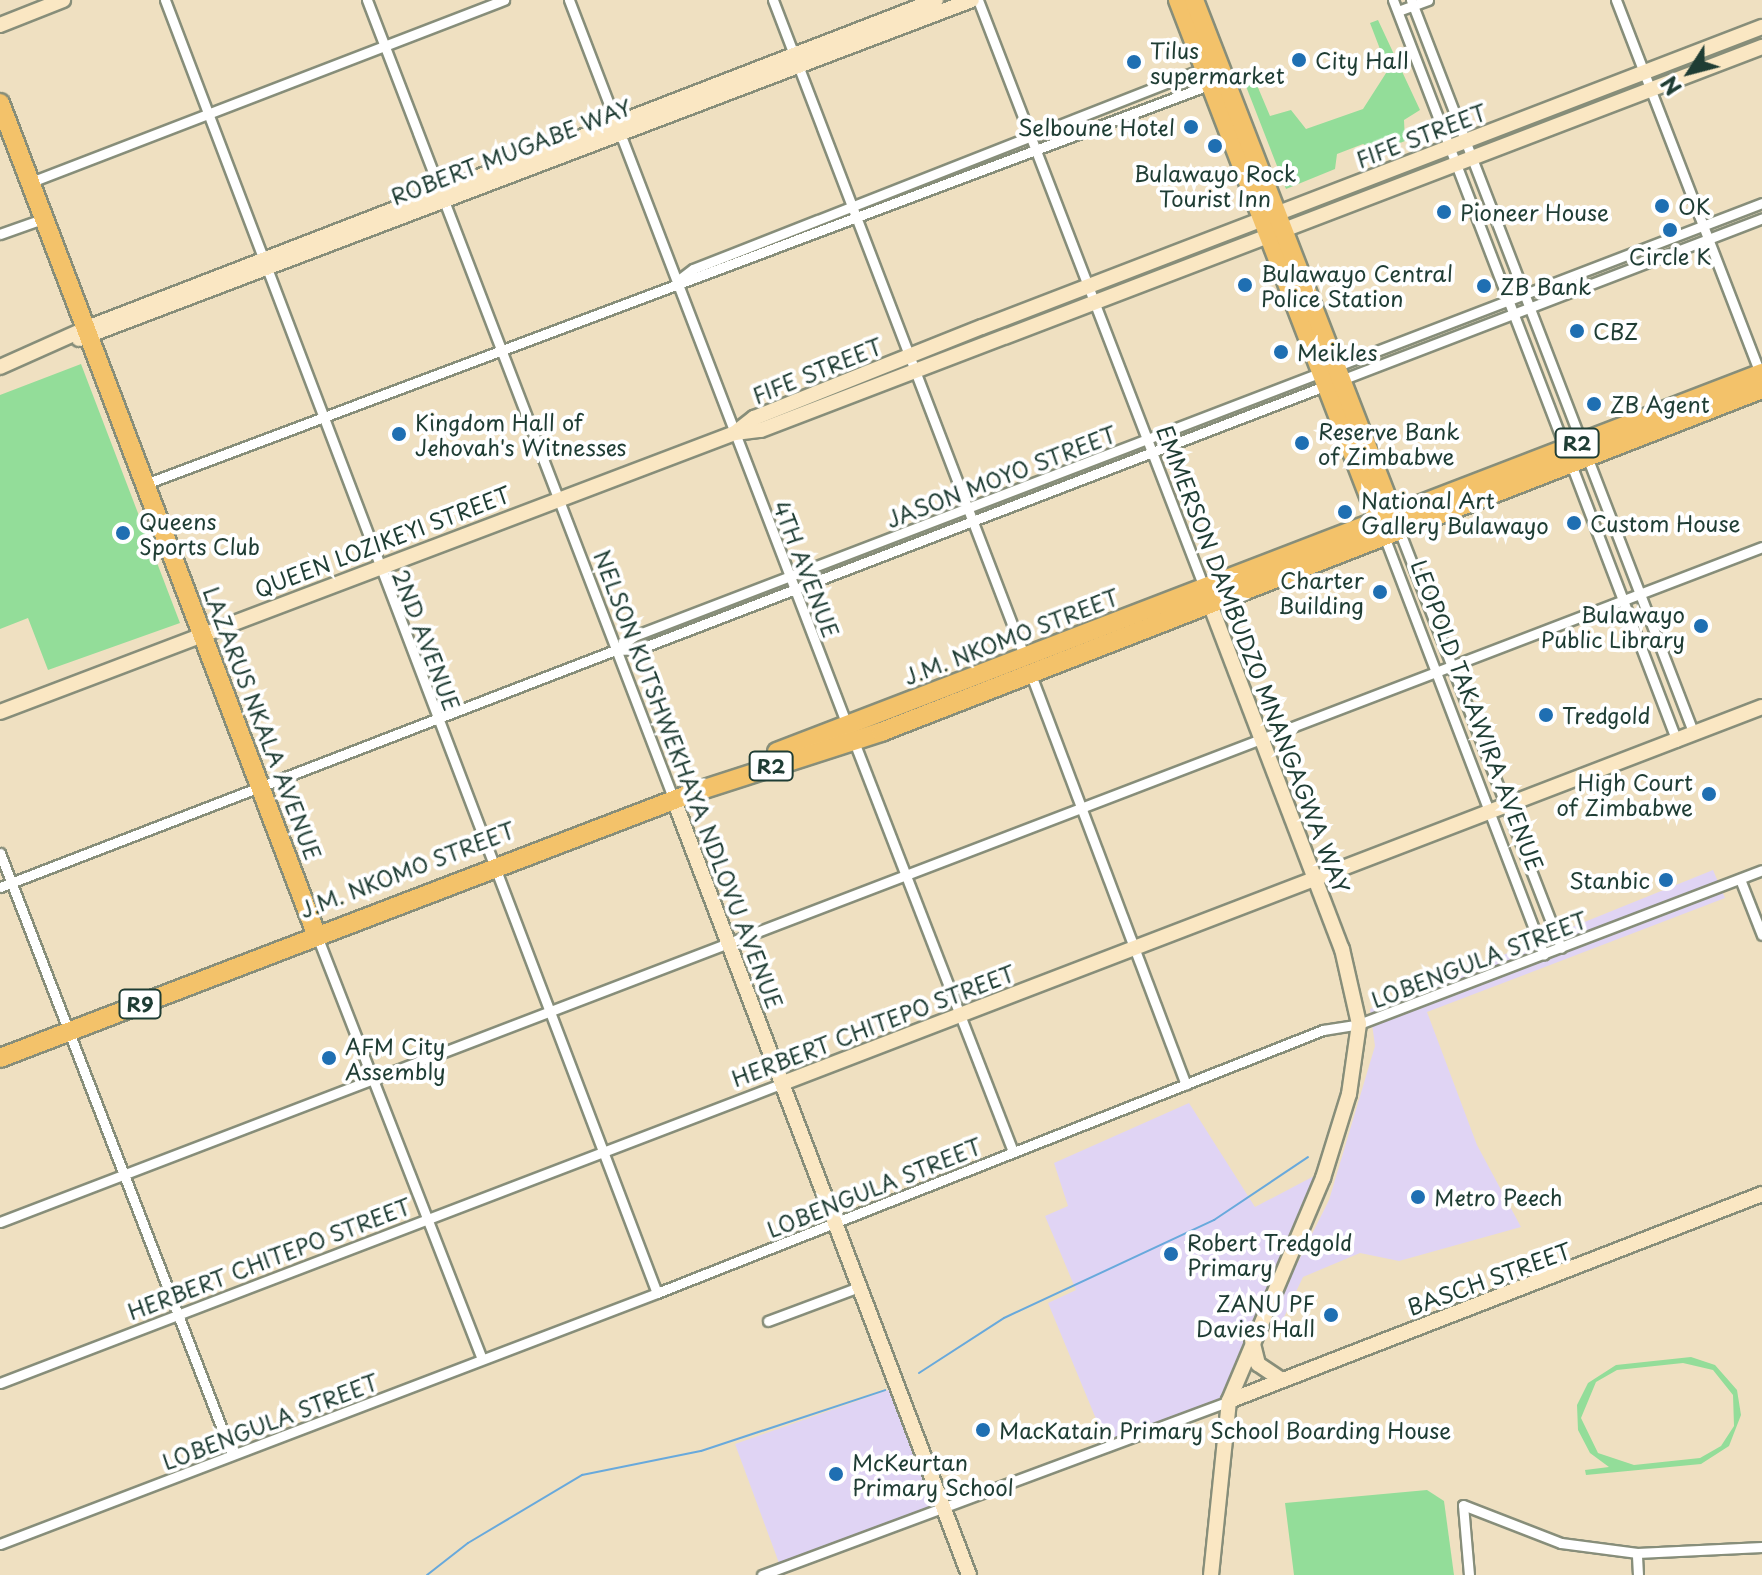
<!DOCTYPE html>
<style>
body{margin:0}
#map{position:relative;width:1762px;height:1575px;overflow:hidden;background:#efe0c1;font-family:"Playpen Sans",sans-serif}
div>[style]{position:absolute}
[style*='--x']{left:calc(var(--x)*1px);top:calc(var(--y)*1px);width:calc(var(--w)*1px);rotate:calc(var(--a)*1deg)}
.built>*{inset:0;background:#e0d4f4}
.green>*{inset:0;background:#93dd99}
.stream>*{height:2px;margin:-1px;padding:0 1px;transform-origin:1px;border-radius:1px;background:#68a9dc}
.roads{filter:drop-shadow(2px 0 #878e7a) drop-shadow(-2px 0 #878e7a) drop-shadow(0 2px #878e7a) drop-shadow(0 -2px #878e7a)}
.street>*{height:9px;margin:-4.5px;padding:0 4.5px;transform-origin:4.5px;border-radius:4.5px;background:#fff}
.secondary>*{height:14px;margin:-7px;padding:0 7px;transform-origin:7px;border-radius:7px;background:#fae7c3}
.highway>*{height:18px;margin:-9px;padding:0 9px;transform-origin:9px;border-radius:9px;background:#f3c26a}
.dots>*{width:22px;height:22px;translate:-50% -50%;box-sizing:border-box;border:4px solid #fff;border-radius:50%}
span{translate:-50% -50%;white-space:nowrap;text-align:center;line-height:1.15;-webkit-text-stroke:8px #fff;paint-order:stroke}
.shield-label span{padding:2px 6px;background:#fff;border:2px solid;border-radius:6px;-webkit-text-stroke-width:0}
.shield-label{font-size:20px;color:#1f3d34;font-weight:700}
.poi-label{font-size:22px;color:#1f3d34}
.left{translate:0 -50%;text-align:left}
.right{translate:-100% -50%;text-align:right}
.street-label{font-size:22px;color:#1f3d34}
.north{position:absolute;left:1650px;top:32px;width:80px;height:80px;-webkit-text-stroke:6px #fff;paint-order:stroke;rotate:234deg;font-size:22px;font-weight:700;line-height:32px;text-align:center;color:#1f3d34}
.north::after{content:'';display:block;margin:auto;width:28px;height:36px;background:#1f3d34;clip-path:polygon(50% 0,100% 100%,50% 72%,0 100%)}
</style>
<div id="map">
<div class="built">
<i style="clip-path:polygon(1713px 870px,1725px 898px,1427px 1012px,1477px 1145px,1521px 1227px,1399px 1261px,1360px 1253px,1303px 1277px,1278px 1330px,1267px 1324px,1329px 1200px,1375px 1046px,1370px 1009px)"></i>
<i style="clip-path:polygon(1189px 1103px,1255px 1207px,1316px 1175px,1220px 1400px,1106px 1443px,1048px 1303px,1076px 1290px,1045px 1216px,1068px 1206px,1054px 1163px)"></i>
<i style="clip-path:polygon(894px 1388px,938px 1505px,779px 1563px,735px 1444px)"></i>
</div>
<div class="green">
<i style="clip-path:polygon(1378px 20px,1420px 110px,1404px 120px,1405px 141px,1377px 152px,1363px 144px,1337px 154px,1335px 169px,1286px 189px,1242px 76px,1251px 71px,1270px 116px,1291px 110px,1306px 129px,1363px 109px,1388px 70px,1370px 23px)"></i>
<i style="clip-path:polygon(81px 364px,180px 623px,48px 670px,28px 618px,0 629px,0 395px)"></i>
<i style="clip-path:polygon(evenodd,1691px 1357px,1715px 1365px,1737px 1390px,1741px 1415px,1729px 1446px,1701px 1464px,1586px 1475px,1585px 1470px,1609px 1467px,1590px 1453px,1578px 1430px,1577px 1405px,1588px 1383px,1616px 1365px,1691px 1357px,1683px 1363px,1713px 1370px,1733px 1395px,1734px 1426px,1721px 1446px,1700px 1458px,1634px 1465px,1598px 1453px,1581px 1418px,1596px 1382px,1617px 1370px,1683px 1363px)"></i>
<i style="clip-path:polygon(1427px 1490px,1444px 1501px,1454px 1575px,1294px 1575px,1285px 1503px)"></i>
</div>
<div class="stream">
<i style="--x:919;--y:1373;--w:101;--a:-32.9"></i>
<i style="--x:1004;--y:1318;--w:232;--a:-25"></i>
<i style="--x:1214;--y:1220;--w:113;--a:-33.8"></i>
<i style="--x:427;--y:1575;--w:52;--a:-38"></i>
<i style="--x:468;--y:1543;--w:133;--a:-30.8"></i>
<i style="--x:582;--y:1475;--w:121;--a:-11.4"></i>
<i style="--x:701;--y:1451;--w:194;--a:-18.3"></i>
</div>
<div class="roads">
<div class="street">
<i style="--x:165;--y:0;--w:1383;--a:69.17"></i>
<i style="--x:367;--y:0;--w:857;--a:69.01"></i>
<i style="--x:569;--y:0;--w:776;--a:69.02"></i>
<i style="--x:773;--y:0;--w:705;--a:69.04"></i>
<i style="--x:978;--y:0;--w:624;--a:68.95"></i>
<i style="--x:1393;--y:0;--w:482;--a:69"></i>
<i style="--x:1411;--y:0;--w:787;--a:68.92"></i>
<i style="--x:1616;--y:0;--w:401;--a:68.9"></i>
<i style="--x:1398;--y:11;--w:32;--a:-20"></i>
<i style="--x:31;--y:182;--w:507;--a:-21.05"></i>
<i style="--x:0;--y:234;--w:48;--a:-19.6"></i>
<i style="--x:677;--y:281;--w:20;--a:-37"></i>
<i style="--x:693;--y:269;--w:552;--a:-21.45"></i>
<i style="--x:1341;--y:380;--w:451;--a:-21"></i>
<i style="--x:1571;--y:464;--w:297;--a:69.1"></i>
<i style="--x:148;--y:483;--w:1135;--a:-20.57"></i>
<i style="--x:1399;--y:530;--w:448;--a:68.8"></i>
<i style="--x:1384;--y:536;--w:448;--a:69.1"></i>
<i style="--x:615;--y:650;--w:24;--a:-2"></i>
<i style="--x:639;--y:649;--w:737;--a:-20.99"></i>
<i style="--x:1030;--y:672;--w:441;--a:69.3"></i>
<i style="--x:853;--y:739;--w:442;--a:68.8"></i>
<i style="--x:0;--y:853;--w:645;--a:68.92"></i>
<i style="--x:1740;--y:879;--w:60;--a:68.6"></i>
<i style="--x:0;--y:887;--w:659;--a:-21.07"></i>
<i style="--x:615;--y:650;--w:24;--a:-36"></i>
<i style="--x:634;--y:636;--w:1208;--a:-21"></i>
<i style="--x:317;--y:936;--w:454;--a:68.7"></i>
<i style="--x:0;--y:1222;--w:1887;--a:-20.96"></i>
<i style="--x:768;--y:1321;--w:97;--a:-20.5"></i>
<i style="--x:0;--y:1383;--w:839;--a:-20.96"></i>
<i style="--x:0;--y:1544;--w:703;--a:-20.91"></i>
<i style="--x:657;--y:1293;--w:716;--a:-21.55"></i>
<i style="--x:1323;--y:1030;--w:36;--a:-9"></i>
<i style="--x:1359;--y:1024;--w:431;--a:-20.9"></i>
<i style="--x:762;--y:1575;--w:498;--a:-20.4"></i>
<i style="--x:1469;--y:1575;--w:70;--a:-94.9"></i>
<i style="--x:1463;--y:1505;--w:105;--a:21.2"></i>
<i style="--x:1561;--y:1543;--w:77;--a:7.5"></i>
<i style="--x:1638;--y:1575;--w:22;--a:-93"></i>
<i style="--x:1637;--y:1553;--w:125;--a:-2.7"></i>
</div>
<div class="secondary">
<i style="--x:0;--y:25;--w:68;--a:-21.6"></i>
<i style="--x:79;--y:339;--w:955;--a:-20.79"></i>
<i style="--x:0;--y:367;--w:95;--a:-24.1"></i>
<i style="--x:87;--y:328;--w:910;--a:-21.12"></i>
<i style="--x:736;--y:432;--w:23;--a:-38"></i>
<i style="--x:754;--y:418;--w:245;--a:-21.8"></i>
<i style="--x:982;--y:327;--w:836;--a:-21.04"></i>
<i style="--x:1207;--y:596;--w:378;--a:69.1"></i>
<i style="--x:1342;--y:949;--w:77;--a:77.2"></i>
<i style="--x:1359;--y:1024;--w:71;--a:98.1"></i>
<i style="--x:1349;--y:1094;--w:88;--a:107.2"></i>
<i style="--x:1323;--y:1178;--w:242;--a:112.9"></i>
<i style="--x:1229;--y:1401;--w:175;--a:95.9"></i>
<i style="--x:0;--y:712;--w:786;--a:-20.79"></i>
<i style="--x:735;--y:433;--w:26;--a:-7"></i>
<i style="--x:761;--y:430;--w:1072;--a:-20.94"></i>
<i style="--x:674;--y:800;--w:829;--a:69.16"></i>
<i style="--x:783;--y:1083;--w:1049;--a:-21.01"></i>
<i style="--x:1252;--y:1340;--w:25;--a:76"></i>
<i style="--x:1258;--y:1364;--w:27;--a:34"></i>
<i style="--x:1229;--y:1401;--w:572;--a:-21.22"></i>
</div>
<div class="highway">
<i style="--x:1178;--y:0;--w:568;--a:68.95"></i>
<i style="--x:1194;--y:0;--w:562;--a:68.82"></i>
<i style="--x:0;--y:103;--w:891;--a:69.17"></i>
<i style="--x:777;--y:752;--w:1055;--a:-21.05"></i>
<i style="--x:0;--y:1058;--w:741;--a:-20.95"></i>
<i style="--x:692;--y:793;--w:199;--a:-17.9"></i>
<i style="--x:881;--y:732;--w:945;--a:-21.27"></i>
</div>
</div>
<div class="dots">
<i style="left:1299px;top:60px;background:#1f6fb2"></i>
<i style="left:1134px;top:62px;background:#1f6fb2"></i>
<i style="left:1191px;top:127px;background:#1f6fb2"></i>
<i style="left:1215px;top:146px;background:#1f6fb2"></i>
<i style="left:1662px;top:206px;background:#1f6fb2"></i>
<i style="left:1444px;top:212px;background:#1f6fb2"></i>
<i style="left:1670px;top:230px;background:#1f6fb2"></i>
<i style="left:1245px;top:285px;background:#1f6fb2"></i>
<i style="left:1484px;top:286px;background:#1f6fb2"></i>
<i style="left:1577px;top:331px;background:#1f6fb2"></i>
<i style="left:1281px;top:352px;background:#1f6fb2"></i>
<i style="left:1594px;top:404px;background:#1f6fb2"></i>
<i style="left:399px;top:434px;background:#1f6fb2"></i>
<i style="left:1302px;top:443px;background:#1f6fb2"></i>
<i style="left:1345px;top:512px;background:#1f6fb2"></i>
<i style="left:1574px;top:523px;background:#1f6fb2"></i>
<i style="left:123px;top:533px;background:#1f6fb2"></i>
<i style="left:1380px;top:592px;background:#1f6fb2"></i>
<i style="left:1701px;top:626px;background:#1f6fb2"></i>
<i style="left:1546px;top:715px;background:#1f6fb2"></i>
<i style="left:1709px;top:794px;background:#1f6fb2"></i>
<i style="left:1666px;top:880px;background:#1f6fb2"></i>
<i style="left:329px;top:1058px;background:#1f6fb2"></i>
<i style="left:1418px;top:1197px;background:#1f6fb2"></i>
<i style="left:1171px;top:1254px;background:#1f6fb2"></i>
<i style="left:1331px;top:1315px;background:#1f6fb2"></i>
<i style="left:983px;top:1430px;background:#1f6fb2"></i>
<i style="left:836px;top:1474px;background:#1f6fb2"></i>
</div>
<div class="shield-label">
<span style="left:1577px;top:443px">R2</span>
<span style="left:771px;top:766px">R2</span>
<span style="left:140px;top:1004px">R9</span>
</div>
<div class="poi-label">
<span class="left" style="left:1150px;top:62px">Tilus<br>supermarket</span>
<span class="left" style="left:1315px;top:60px">City Hall</span>
<span class="right" style="left:1175px;top:127px">Selboune Hotel</span>
<span style="left:1215px;top:185px">Bulawayo Rock<br>Tourist Inn</span>
<span class="left" style="left:1678px;top:206px">OK</span>
<span class="left" style="left:1460px;top:212px">Pioneer House</span>
<span style="left:1670px;top:256px">Circle K</span>
<span class="left" style="left:1261px;top:285px">Bulawayo Central<br>Police Station</span>
<span class="left" style="left:1500px;top:286px">ZB Bank</span>
<span class="left" style="left:1593px;top:331px">CBZ</span>
<span class="left" style="left:1297px;top:352px">Meikles</span>
<span class="left" style="left:1610px;top:404px">ZB Agent</span>
<span class="left" style="left:415px;top:434px">Kingdom Hall of<br>Jehovah's Witnesses</span>
<span class="left" style="left:1318px;top:443px">Reserve Bank<br>of Zimbabwe</span>
<span class="left" style="left:1361px;top:512px">National Art<br>Gallery Bulawayo</span>
<span class="left" style="left:139px;top:533px">Queens<br>Sports Club</span>
<span class="left" style="left:1590px;top:523px">Custom House</span>
<span class="right" style="left:1364px;top:592px">Charter<br>Building</span>
<span class="right" style="left:1685px;top:626px">Bulawayo<br>Public Library</span>
<span class="left" style="left:1562px;top:715px">Tredgold</span>
<span class="right" style="left:1693px;top:794px">High Court<br>of Zimbabwe</span>
<span class="right" style="left:1650px;top:880px">Stanbic</span>
<span class="left" style="left:345px;top:1058px">AFM City<br>Assembly</span>
<span class="left" style="left:1434px;top:1197px">Metro Peech</span>
<span class="left" style="left:1187px;top:1254px">Robert Tredgold<br>Primary</span>
<span class="right" style="left:1315px;top:1315px">ZANU PF<br>Davies Hall</span>
<span class="left" style="left:999px;top:1430px">MacKatain Primary School Boarding House</span>
<span class="left" style="left:852px;top:1474px">McKeurtan<br>Primary School</span>
</div>
<div class="street-label">
<span style="left:1421px;top:135px;rotate:-21deg">FIFE STREET</span>
<span style="left:511px;top:151px;rotate:-21deg">ROBERT MUGABE WAY</span>
<span style="left:817px;top:370px;rotate:-22deg">FIFE STREET</span>
<span style="left:1001px;top:476px;rotate:-21deg">JASON MOYO STREET</span>
<span style="left:382px;top:541px;rotate:-21deg">QUEEN LOZIKEYI STREET</span>
<span style="left:807px;top:569px;rotate:69deg">4TH AVENUE</span>
<span style="left:1011px;top:636px;rotate:-21deg">J.M. NKOMO STREET</span>
<span style="left:427px;top:640px;rotate:69deg">2ND AVENUE</span>
<span style="left:1254px;top:659px;rotate:69deg">EMMERSON DAMBUDZO MNANGAGWA WAY</span>
<span style="left:1478px;top:715px;rotate:69deg">LEOPOLD TAKAWIRA AVENUE</span>
<span style="left:263px;top:723px;rotate:69deg">LAZARUS NKALA AVENUE</span>
<span style="left:689px;top:779px;rotate:69deg">NELSON KUTSHWEKHAYA NDLOVU AVENUE</span>
<span style="left:407px;top:869px;rotate:-21deg">J.M. NKOMO STREET</span>
<span style="left:1479px;top:959px;rotate:-21deg">LOBENGULA STREET</span>
<span style="left:873px;top:1025px;rotate:-21deg">HERBERT CHITEPO STREET</span>
<span style="left:874px;top:1187px;rotate:-22deg">LOBENGULA STREET</span>
<span style="left:269px;top:1258px;rotate:-21deg">HERBERT CHITEPO STREET</span>
<span style="left:1489px;top:1278px;rotate:-20deg">BASCH STREET</span>
<span style="left:270px;top:1421px;rotate:-21deg">LOBENGULA STREET</span>
</div>
<div class="north">N</div>
</div>
